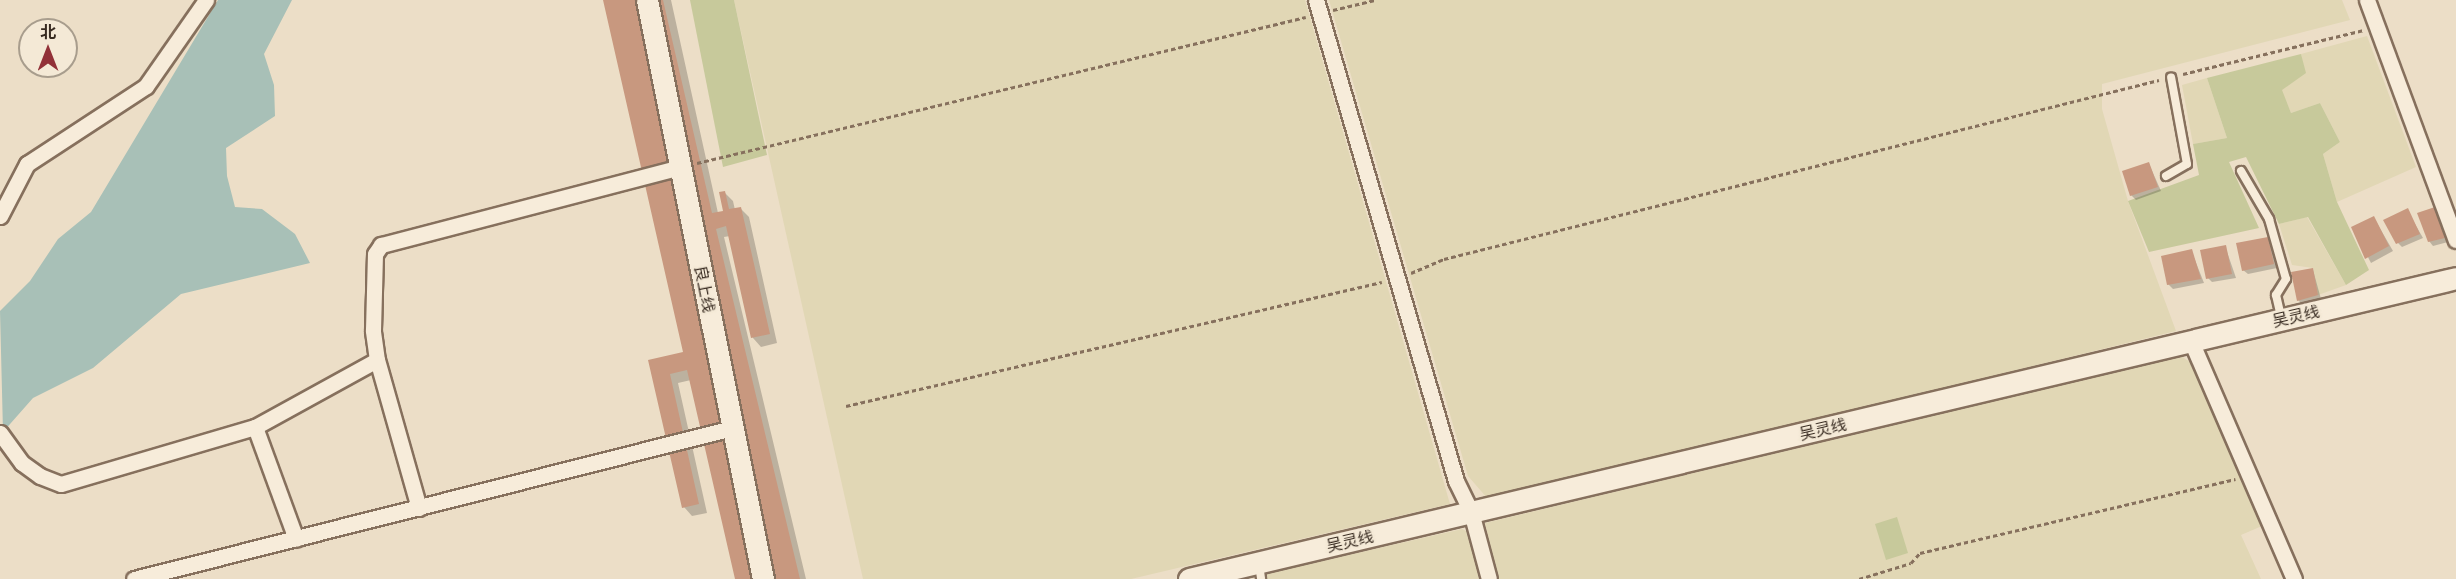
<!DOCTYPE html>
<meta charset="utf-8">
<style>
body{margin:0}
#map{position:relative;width:2456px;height:579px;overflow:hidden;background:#ecdec7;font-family:"Noto Serif","Noto Sans SC",serif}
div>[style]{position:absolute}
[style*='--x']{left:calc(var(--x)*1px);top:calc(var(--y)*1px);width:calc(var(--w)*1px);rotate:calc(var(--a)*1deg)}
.farmland>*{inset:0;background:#e1d7b5}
.green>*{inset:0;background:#c7c99b}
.water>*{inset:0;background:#a8c0b7}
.shadow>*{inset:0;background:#0003}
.building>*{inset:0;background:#c8987f}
.path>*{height:3px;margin-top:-1.5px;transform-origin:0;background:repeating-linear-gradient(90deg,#86705d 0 4.5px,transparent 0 7.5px)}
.roads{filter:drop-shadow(2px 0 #86705d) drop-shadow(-2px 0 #86705d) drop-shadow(0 2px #86705d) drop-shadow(0 -2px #86705d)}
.lane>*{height:8px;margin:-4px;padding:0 4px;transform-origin:4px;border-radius:4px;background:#f7ecda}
.street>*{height:15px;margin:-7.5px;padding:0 7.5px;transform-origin:7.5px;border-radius:7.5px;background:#f7ecda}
.secondary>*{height:21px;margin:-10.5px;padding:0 10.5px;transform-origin:10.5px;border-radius:10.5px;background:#f7ecda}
span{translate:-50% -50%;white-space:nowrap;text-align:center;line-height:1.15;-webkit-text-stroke:4.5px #f4e9d6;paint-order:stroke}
.street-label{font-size:16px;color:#372a20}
.north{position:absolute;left:18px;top:18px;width:60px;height:60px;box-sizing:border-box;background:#f4e9d6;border:2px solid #a89d8d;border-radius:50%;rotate:0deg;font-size:16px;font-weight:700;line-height:24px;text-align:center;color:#372a20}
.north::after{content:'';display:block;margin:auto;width:21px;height:27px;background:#923138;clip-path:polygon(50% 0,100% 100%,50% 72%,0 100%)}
</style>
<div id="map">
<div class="farmland">
<i style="clip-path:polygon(734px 0,1305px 0,1450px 504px,1131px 579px,863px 579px)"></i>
<i style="clip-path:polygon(1329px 0,2342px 0,2350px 20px,2102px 84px,2102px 109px,2128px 201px,2176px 331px,1488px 499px,1468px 476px)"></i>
<i style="clip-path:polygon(2367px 36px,2416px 167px,2337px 202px,2323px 154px,2340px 142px,2320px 103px,2291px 113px,2281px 90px,2305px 73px,2301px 54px)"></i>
<i style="clip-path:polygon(2207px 78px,2227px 138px,2193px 144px,2182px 85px)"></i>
<i style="clip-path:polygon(2307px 217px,2346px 285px,2318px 295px,2313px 268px,2292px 265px,2279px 224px)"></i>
<i style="clip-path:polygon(2181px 356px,2190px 362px,2262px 526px,2241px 535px,2261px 579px,1498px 579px,1485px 523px)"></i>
<i style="clip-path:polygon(1462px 529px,1468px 532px,1479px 579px,1267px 579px,1266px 574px)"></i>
</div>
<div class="green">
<i style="clip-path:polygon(690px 0,734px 0,767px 155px,723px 167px)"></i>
<i style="clip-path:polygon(2301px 54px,2306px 73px,2282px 90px,2291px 113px,2320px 103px,2340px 142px,2323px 154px,2337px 202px,2369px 270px,2346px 285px,2308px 217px,2279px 224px,2246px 157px,2229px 162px,2259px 228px,2149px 252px,2128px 201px,2199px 175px,2193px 144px,2227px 138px,2207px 78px)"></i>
<i style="clip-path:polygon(1897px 517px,1908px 553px,1886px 560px,1875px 524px)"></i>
</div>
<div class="water">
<i style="clip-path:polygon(218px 0,292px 0,264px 54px,274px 85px,275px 116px,226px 148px,227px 176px,235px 207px,262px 209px,295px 234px,310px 263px,181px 294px,93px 368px,33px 398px,3px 432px,0 311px,30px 281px,58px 239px,91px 212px)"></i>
</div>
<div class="shadow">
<i style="clip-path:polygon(604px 0,671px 0,718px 213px,725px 212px,724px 192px,733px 201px,735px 210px,741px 209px,749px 217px,777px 343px,761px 347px,753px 338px,730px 236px,724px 237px,806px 579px,737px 579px,691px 380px,678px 383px,707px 513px,692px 516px,684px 507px,650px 361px,685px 353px)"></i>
<i style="clip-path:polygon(2149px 164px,2161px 191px,2136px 200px,2131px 195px)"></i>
<i style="clip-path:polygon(2434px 209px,2448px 242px,2433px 246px,2429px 241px)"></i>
<i style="clip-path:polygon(2407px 210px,2423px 238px,2402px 247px,2398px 243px)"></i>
<i style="clip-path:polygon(2374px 218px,2393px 251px,2371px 263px,2353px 228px)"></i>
<i style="clip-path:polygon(2268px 238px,2277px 268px,2248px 274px,2243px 270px)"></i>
<i style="clip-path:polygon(2225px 246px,2236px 278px,2212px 282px,2208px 278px)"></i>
<i style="clip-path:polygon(2191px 250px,2204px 283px,2173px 289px,2168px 284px)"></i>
<i style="clip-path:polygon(2313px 270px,2321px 299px,2302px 304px,2298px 300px)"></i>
</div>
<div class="building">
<i style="clip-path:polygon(603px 0,663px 0,712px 213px,723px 211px,719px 192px,725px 191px,729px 209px,741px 207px,770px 334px,751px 338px,726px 226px,716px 229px,800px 579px,735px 579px,687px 370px,670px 374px,699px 504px,682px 508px,648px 360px,683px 352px)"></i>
<i style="clip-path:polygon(2149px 162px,2158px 187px,2130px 196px,2122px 171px)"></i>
<i style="clip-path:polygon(2435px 207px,2445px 238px,2428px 242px,2417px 213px)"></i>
<i style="clip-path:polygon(2408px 208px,2420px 234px,2396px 244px,2383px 220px)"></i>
<i style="clip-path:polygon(2374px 216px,2389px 246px,2365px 259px,2351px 227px)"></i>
<i style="clip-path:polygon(2268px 237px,2274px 264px,2242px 271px,2236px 243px)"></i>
<i style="clip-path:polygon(2226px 245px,2232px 274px,2206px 279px,2200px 250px)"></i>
<i style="clip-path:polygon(2192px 249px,2201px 279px,2167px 285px,2161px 256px)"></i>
<i style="clip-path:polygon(2313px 268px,2318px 295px,2297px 301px,2291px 272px)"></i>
</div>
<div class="path">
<i style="--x:1333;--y:10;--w:43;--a:-13.4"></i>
<i style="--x:2183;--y:74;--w:185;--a:-13.7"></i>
<i style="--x:697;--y:163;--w:626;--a:-13.48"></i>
<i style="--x:1411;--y:273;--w:36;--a:-23"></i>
<i style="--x:1444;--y:259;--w:737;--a:-14.06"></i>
<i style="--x:846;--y:406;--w:550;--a:-13.03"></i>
<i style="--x:1859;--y:579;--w:54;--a:-17.1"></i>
<i style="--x:1911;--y:563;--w:13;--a:-48"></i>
<i style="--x:1920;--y:553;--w:324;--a:-13.2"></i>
</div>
<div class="roads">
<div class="lane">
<i style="--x:2241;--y:171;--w:56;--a:59.7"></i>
<i style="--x:2269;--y:219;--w:62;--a:74.2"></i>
<i style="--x:2286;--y:279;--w:19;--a:122"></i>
<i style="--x:2276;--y:295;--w:23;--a:77"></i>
<i style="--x:2166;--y:176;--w:24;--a:-30"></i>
<i style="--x:2187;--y:164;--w:88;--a:-100.4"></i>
<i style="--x:1259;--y:564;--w:15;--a:82"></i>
</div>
<div class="street">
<i style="--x:1316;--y:0;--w:501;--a:73.77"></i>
<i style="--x:1456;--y:481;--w:34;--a:64"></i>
<i style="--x:1471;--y:512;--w:69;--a:75"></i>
<i style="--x:2367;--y:0;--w:256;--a:69.7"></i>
<i style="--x:0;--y:216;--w:59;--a:-62.6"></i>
<i style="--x:27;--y:164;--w:142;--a:-33.2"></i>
<i style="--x:146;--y:86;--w:105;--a:-55.1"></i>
<i style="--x:2191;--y:341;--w:259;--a:66.6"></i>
<i style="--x:255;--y:427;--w:119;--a:69.9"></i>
<i style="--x:0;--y:433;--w:37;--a:54"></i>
<i style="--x:22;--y:463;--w:22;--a:36"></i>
<i style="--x:40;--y:476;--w:22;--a:21"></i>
<i style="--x:61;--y:484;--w:202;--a:-16.4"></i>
<i style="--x:255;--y:427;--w:139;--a:-28.8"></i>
<i style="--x:419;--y:508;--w:154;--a:-105.8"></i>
<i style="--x:377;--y:360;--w:30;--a:-98"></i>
<i style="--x:373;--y:330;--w:76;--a:-88.5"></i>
<i style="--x:375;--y:254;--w:11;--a:-56"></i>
<i style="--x:381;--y:245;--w:310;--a:-14.6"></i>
<i style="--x:134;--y:579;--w:617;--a:-14.17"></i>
</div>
<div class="secondary">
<i style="--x:647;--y:0;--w:591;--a:78.67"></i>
<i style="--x:1189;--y:579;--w:1302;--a:-13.36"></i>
</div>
</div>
<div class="street-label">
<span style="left:705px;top:289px;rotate:79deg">良上线</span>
<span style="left:2296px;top:316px;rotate:-13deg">吴灵线</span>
<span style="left:1823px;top:429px;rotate:-13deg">吴灵线</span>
<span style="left:1350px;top:541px;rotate:-13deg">吴灵线</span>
</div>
<div class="north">北</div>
</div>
